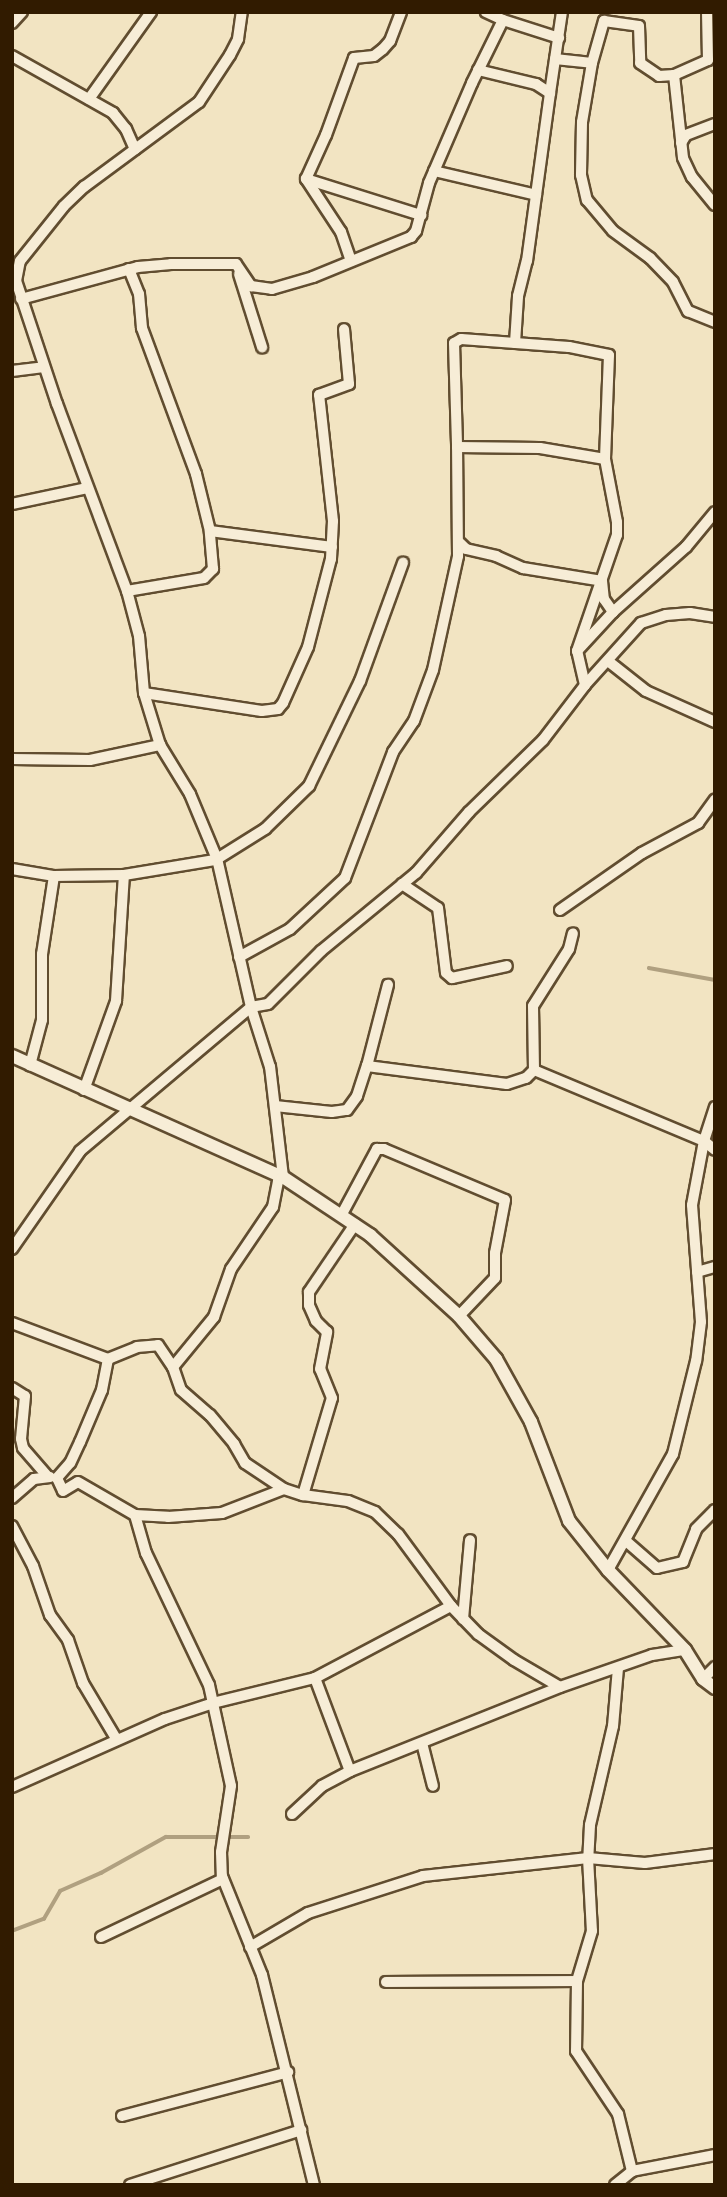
<!DOCTYPE html>
<style>
body{margin:0}
#map{position:relative;width:727px;height:2197px;overflow:hidden;background:#f2e4c2;font-family:"IM FELL English",serif}
div>[style]{position:absolute}
[style*='--x']{left:calc(var(--x)*1px);top:calc(var(--y)*1px);width:calc(var(--w)*1px);rotate:calc(var(--a)*1deg)}
.stream>*{height:3.5px;margin:-1.75px;padding:0 1.75px;transform-origin:1.75px;border-radius:1.75px;background:#b0a080}
.roads{filter:drop-shadow(2px 0 #614d30) drop-shadow(-2px 0 #614d30) drop-shadow(0 2px #614d30) drop-shadow(0 -2px #614d30)}
.minor>*{height:10px;margin:-5px;padding:0 5px;transform-origin:5px;border-radius:5px;background:#f7edd7}
.tertiary>*{height:12px;margin:-6px;padding:0 6px;transform-origin:6px;border-radius:6px;background:#f7edd7}
span{translate:-50% -50%;white-space:nowrap;text-align:center;line-height:1.15;-webkit-text-stroke:6px #f7edd7;paint-order:stroke}
.frame{position:absolute;inset:0;border:14px solid #311b00;pointer-events:none}
</style>
<div id="map">
<div class="stream">
<i style="--x:649;--y:968;--w:67;--a:10.3"></i>
<i style="--x:12;--y:1931;--w:34;--a:-21"></i>
<i style="--x:44;--y:1919;--w:32;--a:-60"></i>
<i style="--x:60;--y:1891;--w:45;--a:-23.7"></i>
<i style="--x:101;--y:1873;--w:74;--a:-29"></i>
<i style="--x:166;--y:1837;--w:82;--a:0"></i>
</div>
<div class="roads">
<div class="minor">
<i style="--x:707;--y:12;--w:48;--a:88.8"></i>
<i style="--x:708;--y:60;--w:37;--a:156"></i>
<i style="--x:674;--y:75;--w:83;--a:83.8"></i>
<i style="--x:683;--y:158;--w:21;--a:65"></i>
<i style="--x:692;--y:177;--w:36;--a:51"></i>
<i style="--x:503;--y:20;--w:59;--a:17.8"></i>
<i style="--x:12;--y:23;--w:15;--a:-48"></i>
<i style="--x:12;--y:56;--w:116;--a:29.4"></i>
<i style="--x:113;--y:113;--w:21;--a:51"></i>
<i style="--x:126;--y:129;--w:22;--a:66"></i>
<i style="--x:555;--y:59;--w:37;--a:6"></i>
<i style="--x:592;--y:63;--w:60;--a:99.6"></i>
<i style="--x:582;--y:122;--w:53;--a:91.1"></i>
<i style="--x:581;--y:175;--w:26;--a:77"></i>
<i style="--x:587;--y:200;--w:40;--a:50"></i>
<i style="--x:613;--y:231;--w:46;--a:36.1"></i>
<i style="--x:650;--y:258;--w:33;--a:46"></i>
<i style="--x:673;--y:282;--w:33;--a:63"></i>
<i style="--x:688;--y:311;--w:29;--a:22"></i>
<i style="--x:592;--y:63;--w:44;--a:-74.1"></i>
<i style="--x:604;--y:21;--w:35;--a:8"></i>
<i style="--x:639;--y:26;--w:37;--a:88"></i>
<i style="--x:640;--y:63;--w:23;--a:34"></i>
<i style="--x:659;--y:76;--w:15;--a:-4"></i>
<i style="--x:478;--y:70;--w:60;--a:13.6"></i>
<i style="--x:536;--y:84;--w:17;--a:33"></i>
<i style="--x:550;--y:93;--w:82;--a:-81.6"></i>
<i style="--x:89;--y:99;--w:107;--a:-54.5"></i>
<i style="--x:681;--y:143;--w:9;--a:-58"></i>
<i style="--x:686;--y:135;--w:31;--a:-21"></i>
<i style="--x:434;--y:171;--w:105;--a:13.2"></i>
<i style="--x:306;--y:179;--w:121;--a:17.4"></i>
<i style="--x:351;--y:261;--w:31;--a:-109"></i>
<i style="--x:341;--y:232;--w:64;--a:-123.4"></i>
<i style="--x:306;--y:179;--w:48;--a:-65.6"></i>
<i style="--x:326;--y:135;--w:82;--a:-70"></i>
<i style="--x:354;--y:58;--w:20;--a:-6"></i>
<i style="--x:374;--y:56;--w:11;--a:-38"></i>
<i style="--x:383;--y:49;--w:11;--a:-49"></i>
<i style="--x:390;--y:41;--w:31;--a:-69"></i>
<i style="--x:239;--y:274;--w:77;--a:72.5"></i>
<i style="--x:21;--y:299;--w:121;--a:-15.3"></i>
<i style="--x:138;--y:267;--w:33;--a:-5"></i>
<i style="--x:171;--y:264;--w:65;--a:0"></i>
<i style="--x:236;--y:264;--w:27;--a:56"></i>
<i style="--x:251;--y:286;--w:21;--a:8"></i>
<i style="--x:272;--y:289;--w:43;--a:-16.3"></i>
<i style="--x:313;--y:277;--w:106;--a:-22.2"></i>
<i style="--x:411;--y:237;--w:8;--a:-50"></i>
<i style="--x:416;--y:231;--w:50;--a:-74.8"></i>
<i style="--x:429;--y:183;--w:109;--a:-66.7"></i>
<i style="--x:472;--y:83;--w:70;--a:-63.8"></i>
<i style="--x:503;--y:20;--w:19;--a:-155"></i>
<i style="--x:515;--y:343;--w:47;--a:-86.3"></i>
<i style="--x:518;--y:296;--w:36;--a:-76"></i>
<i style="--x:527;--y:261;--w:170;--a:-82.2"></i>
<i style="--x:12;--y:371;--w:32;--a:-7"></i>
<i style="--x:12;--y:504;--w:77;--a:-12"></i>
<i style="--x:210;--y:531;--w:123;--a:7.5"></i>
<i style="--x:460;--y:543;--w:8;--a:45"></i>
<i style="--x:466;--y:549;--w:31;--a:13"></i>
<i style="--x:496;--y:556;--w:30;--a:24"></i>
<i style="--x:523;--y:568;--w:80;--a:9.3"></i>
<i style="--x:602;--y:581;--w:18;--a:84"></i>
<i style="--x:604;--y:599;--w:16;--a:55"></i>
<i style="--x:127;--y:591;--w:78;--a:-9.6"></i>
<i style="--x:204;--y:578;--w:13;--a:-45"></i>
<i style="--x:213;--y:569;--w:38;--a:-95"></i>
<i style="--x:210;--y:531;--w:59;--a:-103.8"></i>
<i style="--x:196;--y:474;--w:156;--a:-110.3"></i>
<i style="--x:142;--y:328;--w:34;--a:-95"></i>
<i style="--x:139;--y:294;--w:27;--a:-112"></i>
<i style="--x:577;--y:651;--w:53;--a:-47.3"></i>
<i style="--x:613;--y:612;--w:98;--a:-41.7"></i>
<i style="--x:686;--y:547;--w:45;--a:-50.4"></i>
<i style="--x:608;--y:661;--w:48;--a:38.3"></i>
<i style="--x:646;--y:691;--w:76;--a:24.2"></i>
<i style="--x:585;--y:685;--w:35;--a:-103"></i>
<i style="--x:577;--y:651;--w:123;--a:-71"></i>
<i style="--x:617;--y:535;--w:13;--a:-90"></i>
<i style="--x:617;--y:522;--w:64;--a:-100.8"></i>
<i style="--x:605;--y:459;--w:104;--a:-87.8"></i>
<i style="--x:609;--y:355;--w:41;--a:-168.7"></i>
<i style="--x:569;--y:347;--w:108;--a:-175.8"></i>
<i style="--x:461;--y:339;--w:8;--a:150"></i>
<i style="--x:454;--y:343;--w:104;--a:88.3"></i>
<i style="--x:457;--y:447;--w:83;--a:0.7"></i>
<i style="--x:540;--y:448;--w:66;--a:9.6"></i>
<i style="--x:144;--y:693;--w:119;--a:8.7"></i>
<i style="--x:262;--y:711;--w:16;--a:-7"></i>
<i style="--x:278;--y:709;--w:8;--a:-50"></i>
<i style="--x:283;--y:703;--w:61;--a:-65.9"></i>
<i style="--x:308;--y:647;--w:91;--a:-75.4"></i>
<i style="--x:331;--y:559;--w:38;--a:-87"></i>
<i style="--x:333;--y:521;--w:127;--a:-96.3"></i>
<i style="--x:319;--y:395;--w:32;--a:-20"></i>
<i style="--x:349;--y:384;--w:55;--a:-95.2"></i>
<i style="--x:12;--y:759;--w:78;--a:0.7"></i>
<i style="--x:90;--y:760;--w:72;--a:-12.1"></i>
<i style="--x:217;--y:859;--w:57;--a:-32"></i>
<i style="--x:265;--y:829;--w:62;--a:-44.3"></i>
<i style="--x:309;--y:786;--w:117;--a:-64.1"></i>
<i style="--x:360;--y:681;--w:126;--a:-70"></i>
<i style="--x:12;--y:869;--w:43;--a:9.5"></i>
<i style="--x:54;--y:876;--w:79;--a:98.7"></i>
<i style="--x:42;--y:954;--w:66;--a:90"></i>
<i style="--x:42;--y:1020;--w:47;--a:104.9"></i>
<i style="--x:54;--y:876;--w:70;--a:-0.8"></i>
<i style="--x:124;--y:875;--w:92;--a:-9.4"></i>
<i style="--x:402;--y:884;--w:43;--a:33.7"></i>
<i style="--x:438;--y:908;--w:65;--a:83"></i>
<i style="--x:446;--y:973;--w:8;--a:40"></i>
<i style="--x:452;--y:978;--w:56;--a:-12.3"></i>
<i style="--x:560;--y:910;--w:100;--a:-34.8"></i>
<i style="--x:642;--y:853;--w:64;--a:-28.2"></i>
<i style="--x:698;--y:823;--w:29;--a:-54"></i>
<i style="--x:239;--y:957;--w:58;--a:-28.8"></i>
<i style="--x:290;--y:929;--w:75;--a:-42.8"></i>
<i style="--x:345;--y:878;--w:135;--a:-69.1"></i>
<i style="--x:393;--y:752;--w:37;--a:-56"></i>
<i style="--x:414;--y:721;--w:54;--a:-69.6"></i>
<i style="--x:433;--y:670;--w:117;--a:-77.6"></i>
<i style="--x:458;--y:556;--w:109;--a:-90.5"></i>
<i style="--x:367;--y:1066;--w:141;--a:7.3"></i>
<i style="--x:507;--y:1084;--w:20;--a:-18"></i>
<i style="--x:526;--y:1078;--w:11;--a:-45"></i>
<i style="--x:534;--y:1070;--w:184;--a:22.7"></i>
<i style="--x:704;--y:1141;--w:65;--a:100.6"></i>
<i style="--x:692;--y:1205;--w:117;--a:85.6"></i>
<i style="--x:701;--y:1322;--w:39;--a:97"></i>
<i style="--x:696;--y:1361;--w:96;--a:103.9"></i>
<i style="--x:673;--y:1454;--w:133;--a:119.3"></i>
<i style="--x:534;--y:1070;--w:64;--a:-90.9"></i>
<i style="--x:533;--y:1006;--w:67;--a:-57.7"></i>
<i style="--x:569;--y:949;--w:16;--a:-76"></i>
<i style="--x:84;--y:1090;--w:95;--a:-70.2"></i>
<i style="--x:116;--y:1001;--w:126;--a:-86.4"></i>
<i style="--x:275;--y:1106;--w:57;--a:6"></i>
<i style="--x:332;--y:1112;--w:15;--a:-8"></i>
<i style="--x:347;--y:1110;--w:17;--a:-54"></i>
<i style="--x:357;--y:1096;--w:32;--a:-72"></i>
<i style="--x:367;--y:1066;--w:84;--a:-75.5"></i>
<i style="--x:715;--y:1107;--w:36;--a:108"></i>
<i style="--x:704;--y:1141;--w:14;--a:39"></i>
<i style="--x:342;--y:1214;--w:74;--a:-61.7"></i>
<i style="--x:377;--y:1149;--w:7;--a:0"></i>
<i style="--x:384;--y:1149;--w:131;--a:22.9"></i>
<i style="--x:505;--y:1200;--w:54;--a:100.7"></i>
<i style="--x:495;--y:1253;--w:25;--a:90"></i>
<i style="--x:495;--y:1278;--w:52;--a:133.5"></i>
<i style="--x:12;--y:1249;--w:119;--a:-55.2"></i>
<i style="--x:80;--y:1151;--w:224;--a:-40.1"></i>
<i style="--x:251;--y:1007;--w:17;--a:-10"></i>
<i style="--x:268;--y:1004;--w:75;--a:-45"></i>
<i style="--x:321;--y:951;--w:123;--a:-39.4"></i>
<i style="--x:416;--y:873;--w:81;--a:-49"></i>
<i style="--x:469;--y:812;--w:103;--a:-44.2"></i>
<i style="--x:543;--y:740;--w:69;--a:-52.6"></i>
<i style="--x:585;--y:685;--w:84;--a:-47.9"></i>
<i style="--x:641;--y:623;--w:26;--a:-18"></i>
<i style="--x:666;--y:615;--w:24;--a:-5"></i>
<i style="--x:690;--y:613;--w:25;--a:9"></i>
<i style="--x:697;--y:1272;--w:19;--a:-16"></i>
<i style="--x:12;--y:1323;--w:103;--a:20.6"></i>
<i style="--x:108;--y:1359;--w:31;--a:-22"></i>
<i style="--x:137;--y:1347;--w:21;--a:-5"></i>
<i style="--x:158;--y:1345;--w:27;--a:56"></i>
<i style="--x:173;--y:1367;--w:24;--a:71"></i>
<i style="--x:181;--y:1390;--w:38;--a:41"></i>
<i style="--x:210;--y:1415;--w:38;--a:50"></i>
<i style="--x:234;--y:1444;--w:22;--a:60"></i>
<i style="--x:245;--y:1463;--w:47;--a:33.7"></i>
<i style="--x:284;--y:1489;--w:20;--a:18"></i>
<i style="--x:303;--y:1495;--w:45;--a:7.6"></i>
<i style="--x:348;--y:1501;--w:29;--a:22"></i>
<i style="--x:375;--y:1512;--w:32;--a:44"></i>
<i style="--x:398;--y:1534;--w:89;--a:53.6"></i>
<i style="--x:108;--y:1359;--w:32;--a:101"></i>
<i style="--x:102;--y:1390;--w:56;--a:112.9"></i>
<i style="--x:80;--y:1442;--w:23;--a:115"></i>
<i style="--x:70;--y:1463;--w:20;--a:131"></i>
<i style="--x:57;--y:1478;--w:14;--a:65"></i>
<i style="--x:63;--y:1491;--w:17;--a:-31"></i>
<i style="--x:78;--y:1482;--w:66;--a:30.1"></i>
<i style="--x:135;--y:1515;--w:33;--a:3"></i>
<i style="--x:168;--y:1517;--w:54;--a:-4.2"></i>
<i style="--x:222;--y:1513;--w:66;--a:-21.2"></i>
<i style="--x:173;--y:1367;--w:65;--a:-50.6"></i>
<i style="--x:214;--y:1317;--w:51;--a:-70.5"></i>
<i style="--x:231;--y:1269;--w:75;--a:-55.9"></i>
<i style="--x:273;--y:1207;--w:26;--a:-79"></i>
<i style="--x:278;--y:1181;--w:6;--a:-39"></i>
<i style="--x:283;--y:1177;--w:111;--a:-96.7"></i>
<i style="--x:270;--y:1067;--w:63;--a:-107.6"></i>
<i style="--x:251;--y:1007;--w:152;--a:-102.9"></i>
<i style="--x:217;--y:859;--w:70;--a:-112.6"></i>
<i style="--x:190;--y:794;--w:57;--a:-121.5"></i>
<i style="--x:160;--y:745;--w:54;--a:-107.1"></i>
<i style="--x:144;--y:693;--w:57;--a:-95"></i>
<i style="--x:139;--y:636;--w:47;--a:-104.9"></i>
<i style="--x:127;--y:591;--w:200;--a:-110.5"></i>
<i style="--x:57;--y:404;--w:130;--a:-108.4"></i>
<i style="--x:16;--y:281;--w:20;--a:-79"></i>
<i style="--x:20;--y:261;--w:70;--a:-51.3"></i>
<i style="--x:64;--y:206;--w:28;--a:-44"></i>
<i style="--x:84;--y:187;--w:143;--a:-36.5"></i>
<i style="--x:199;--y:102;--w:56;--a:-56.6"></i>
<i style="--x:230;--y:55;--w:18;--a:-63"></i>
<i style="--x:238;--y:39;--w:27;--a:-82"></i>
<i style="--x:12;--y:1388;--w:15;--a:32"></i>
<i style="--x:25;--y:1396;--w:43;--a:95.3"></i>
<i style="--x:21;--y:1439;--w:9;--a:77"></i>
<i style="--x:23;--y:1448;--w:38;--a:49"></i>
<i style="--x:303;--y:1495;--w:101;--a:-73.4"></i>
<i style="--x:332;--y:1398;--w:31;--a:-112"></i>
<i style="--x:320;--y:1369;--w:38;--a:-79"></i>
<i style="--x:327;--y:1332;--w:16;--a:-135"></i>
<i style="--x:316;--y:1321;--w:17;--a:-114"></i>
<i style="--x:309;--y:1305;--w:13;--a:-90"></i>
<i style="--x:309;--y:1292;--w:82;--a:-55.9"></i>
<i style="--x:12;--y:1498;--w:29;--a:-41"></i>
<i style="--x:34;--y:1479;--w:16;--a:-7"></i>
<i style="--x:135;--y:1515;--w:40;--a:74"></i>
<i style="--x:146;--y:1553;--w:146;--a:64.5"></i>
<i style="--x:209;--y:1685;--w:103;--a:77.7"></i>
<i style="--x:231;--y:1786;--w:67;--a:98.6"></i>
<i style="--x:221;--y:1852;--w:24;--a:88"></i>
<i style="--x:222;--y:1876;--w:107;--a:68"></i>
<i style="--x:262;--y:1975;--w:216;--a:76.1"></i>
<i style="--x:12;--y:1526;--w:45;--a:62.3"></i>
<i style="--x:33;--y:1566;--w:52;--a:70.9"></i>
<i style="--x:50;--y:1615;--w:31;--a:54"></i>
<i style="--x:68;--y:1640;--w:46;--a:70.8"></i>
<i style="--x:83;--y:1683;--w:66;--a:59.2"></i>
<i style="--x:626;--y:1541;--w:41;--a:41.1"></i>
<i style="--x:657;--y:1568;--w:27;--a:-13"></i>
<i style="--x:683;--y:1562;--w:35;--a:-68"></i>
<i style="--x:696;--y:1529;--w:27;--a:-45"></i>
<i style="--x:463;--y:1619;--w:79;--a:-84.9"></i>
<i style="--x:618;--y:1668;--w:58;--a:94.9"></i>
<i style="--x:613;--y:1726;--w:102;--a:103.1"></i>
<i style="--x:590;--y:1825;--w:33;--a:93"></i>
<i style="--x:588;--y:1858;--w:73;--a:86.9"></i>
<i style="--x:592;--y:1931;--w:52;--a:106.7"></i>
<i style="--x:577;--y:1981;--w:70;--a:90.8"></i>
<i style="--x:576;--y:2051;--w:76;--a:56.3"></i>
<i style="--x:618;--y:2114;--w:59;--a:76.2"></i>
<i style="--x:315;--y:1678;--w:99;--a:69.4"></i>
<i style="--x:350;--y:1771;--w:226;--a:-21.8"></i>
<i style="--x:703;--y:1679;--w:17;--a:-45"></i>
<i style="--x:422;--y:1743;--w:44;--a:75.7"></i>
<i style="--x:12;--y:1787;--w:167;--a:-24"></i>
<i style="--x:165;--y:1719;--w:51;--a:-18.4"></i>
<i style="--x:213;--y:1703;--w:105;--a:-13.8"></i>
<i style="--x:315;--y:1678;--w:154;--a:-27.9"></i>
<i style="--x:451;--y:1606;--w:39;--a:46"></i>
<i style="--x:478;--y:1634;--w:44;--a:35.8"></i>
<i style="--x:514;--y:1660;--w:53;--a:30.4"></i>
<i style="--x:560;--y:1687;--w:97;--a:-19.2"></i>
<i style="--x:652;--y:1655;--w:33;--a:-9"></i>
<i style="--x:292;--y:1814;--w:41;--a:-43"></i>
<i style="--x:322;--y:1786;--w:32;--a:-28"></i>
<i style="--x:101;--y:1937;--w:135;--a:-25.4"></i>
<i style="--x:250;--y:1947;--w:67;--a:-30.4"></i>
<i style="--x:308;--y:1913;--w:121;--a:-17.8"></i>
<i style="--x:423;--y:1876;--w:166;--a:-6.2"></i>
<i style="--x:588;--y:1858;--w:57;--a:5"></i>
<i style="--x:645;--y:1863;--w:71;--a:-7.3"></i>
<i style="--x:386;--y:1982;--w:191;--a:-0.3"></i>
<i style="--x:122;--y:2116;--w:172;--a:-14.8"></i>
<i style="--x:130;--y:2185;--w:180;--a:-17.8"></i>
<i style="--x:615;--y:2185;--w:22;--a:-39"></i>
<i style="--x:632;--y:2171;--w:85;--a:-10.9"></i>
</div>
<div class="tertiary">
<i style="--x:12;--y:1056;--w:297;--a:24.1"></i>
<i style="--x:283;--y:1177;--w:105;--a:33.7"></i>
<i style="--x:370;--y:1235;--w:120;--a:42.3"></i>
<i style="--x:459;--y:1316;--w:57;--a:49.3"></i>
<i style="--x:496;--y:1359;--w:72;--a:60.9"></i>
<i style="--x:531;--y:1422;--w:106;--a:69"></i>
<i style="--x:569;--y:1521;--w:63;--a:51.5"></i>
<i style="--x:608;--y:1570;--w:111;--a:46.1"></i>
<i style="--x:685;--y:1650;--w:34;--a:58"></i>
<i style="--x:703;--y:1679;--w:15;--a:37"></i>
</div>
</div>
<div class="frame"></div>
</div>
